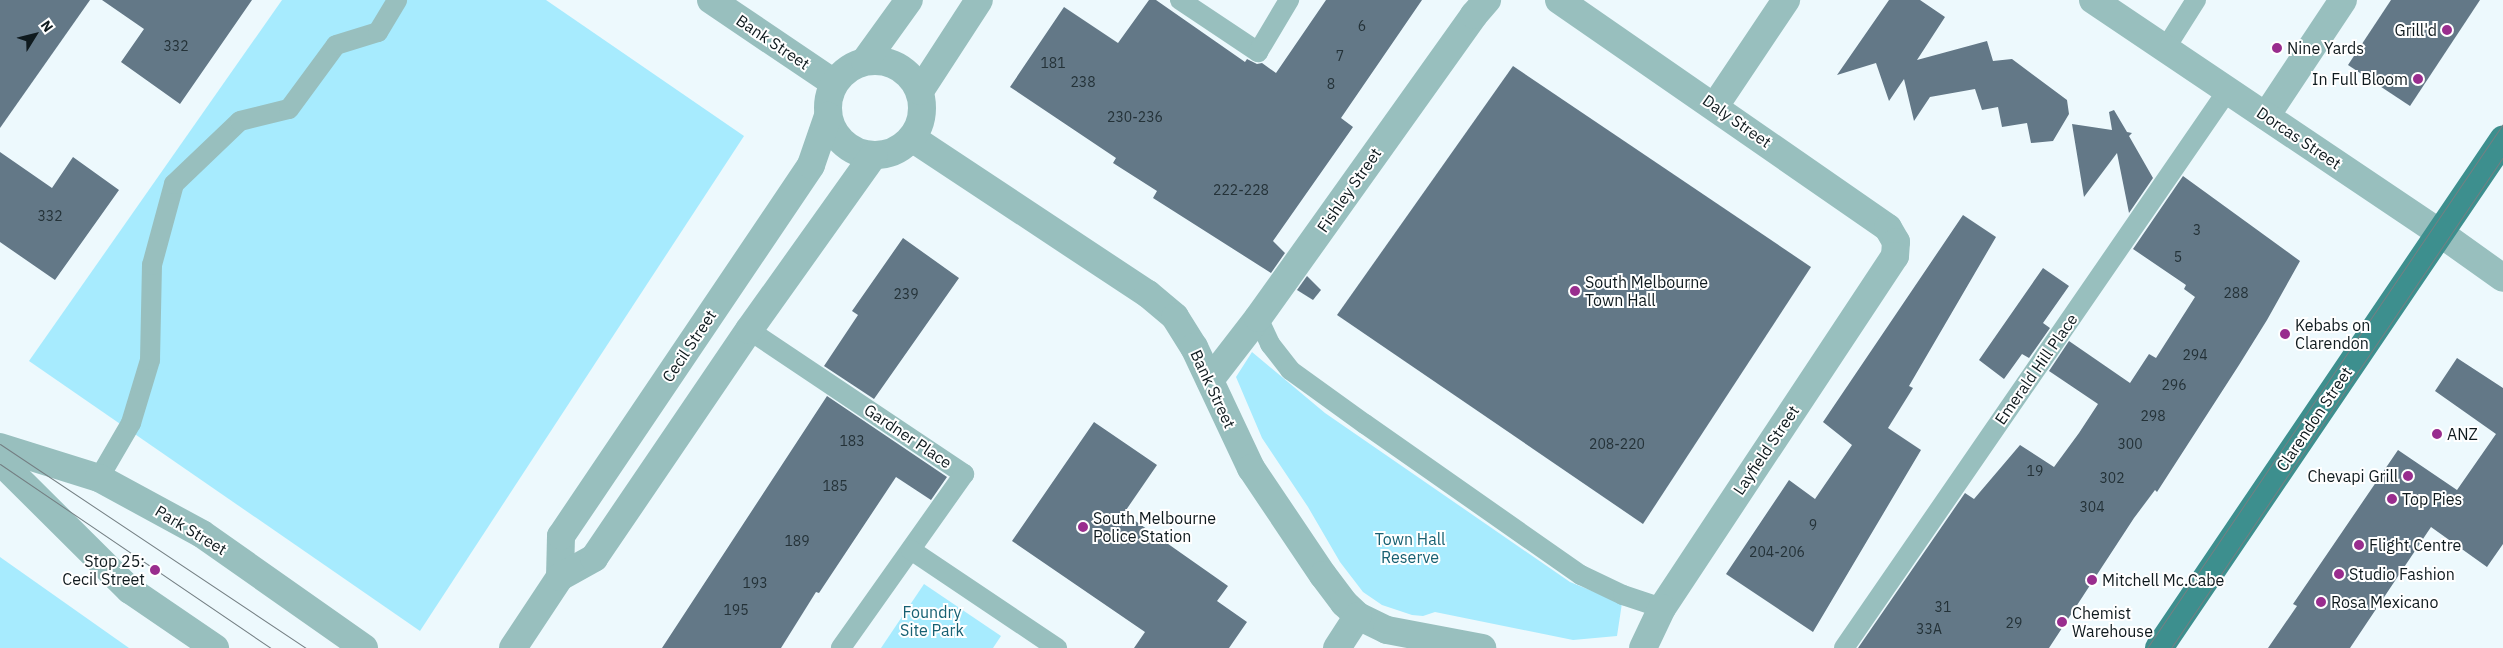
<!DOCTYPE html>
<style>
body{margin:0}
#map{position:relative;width:2503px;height:648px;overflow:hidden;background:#edf9fd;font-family:"IBM Plex Sans",sans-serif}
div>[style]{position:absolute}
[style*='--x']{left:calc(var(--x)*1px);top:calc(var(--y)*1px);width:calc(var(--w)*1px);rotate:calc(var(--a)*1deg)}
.green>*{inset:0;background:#a7ebfe}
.building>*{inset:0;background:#637887}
.service>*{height:20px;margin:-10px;padding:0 10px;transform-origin:10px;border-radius:10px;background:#98bfbe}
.minor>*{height:28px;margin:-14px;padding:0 14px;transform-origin:14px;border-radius:14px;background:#98bfbe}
.tertiary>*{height:28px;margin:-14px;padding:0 14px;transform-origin:14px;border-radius:14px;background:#98bfbe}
.tertiary>.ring{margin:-14px;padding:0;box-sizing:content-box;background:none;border:28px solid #98bfbe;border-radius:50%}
.primary>*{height:28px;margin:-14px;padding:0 14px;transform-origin:14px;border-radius:14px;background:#3d8f8e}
.tram>*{height:1px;margin:-0.5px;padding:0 0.5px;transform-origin:0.5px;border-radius:0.5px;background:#747f83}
.dots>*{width:14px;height:14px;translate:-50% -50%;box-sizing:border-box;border:2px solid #fff;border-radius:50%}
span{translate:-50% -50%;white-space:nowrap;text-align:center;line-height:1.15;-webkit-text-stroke:4px #fff;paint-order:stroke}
.number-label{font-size:14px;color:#243238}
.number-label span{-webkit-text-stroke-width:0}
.poi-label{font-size:16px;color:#0f1a1e}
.right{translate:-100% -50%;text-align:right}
.left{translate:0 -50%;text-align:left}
.street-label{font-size:16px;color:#0f1a1e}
.park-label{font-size:16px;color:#176072}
.north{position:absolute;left:10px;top:10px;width:50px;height:50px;-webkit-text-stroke:4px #fff;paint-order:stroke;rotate:54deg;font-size:14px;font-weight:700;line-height:20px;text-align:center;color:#0f1a1e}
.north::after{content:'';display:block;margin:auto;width:18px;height:22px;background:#0f1a1e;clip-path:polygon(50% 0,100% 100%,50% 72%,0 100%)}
</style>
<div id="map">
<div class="green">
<i style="clip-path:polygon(282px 0,546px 0,744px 136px,420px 631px,29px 361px)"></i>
<i style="clip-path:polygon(1252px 352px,1325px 413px,1570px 582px,1622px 603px,1617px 636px,1573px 640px,1435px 612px,1423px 616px,1412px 615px,1382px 605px,1363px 592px,1340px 562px,1308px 507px,1262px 438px,1236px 377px)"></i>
<i style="clip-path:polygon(0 557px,129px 648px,0 648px)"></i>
<i style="clip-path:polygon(924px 584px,1001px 636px,993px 648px,881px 648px)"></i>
</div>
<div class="building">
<i style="clip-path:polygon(0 0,90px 0,0 128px)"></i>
<i style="clip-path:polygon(102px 0,252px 0,180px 104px,121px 62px,144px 29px)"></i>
<i style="clip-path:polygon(1149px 0,1156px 0,1245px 62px,1247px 59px,1257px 64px,1262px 63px,1276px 73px,1326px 0,1422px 0,1341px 118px,1353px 127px,1273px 241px,1285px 253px,1271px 273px,1153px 198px,1157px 191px,1113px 163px,1116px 158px,1010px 87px,1064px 7px,1118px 43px)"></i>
<i style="clip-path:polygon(1889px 0,1920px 0,1945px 17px,1917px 60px,1987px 41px,1993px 61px,2012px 59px,2067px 100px,2069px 114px,2053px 141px,2031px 143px,2027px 123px,2002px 127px,1998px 107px,1982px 110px,1975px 89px,1930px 97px,1914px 121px,1904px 79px,1889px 101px,1876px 63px,1837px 75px)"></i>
<i style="clip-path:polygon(2391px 0,2480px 0,2410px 106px,2348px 65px)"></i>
<i style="clip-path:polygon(1513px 66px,1811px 267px,1643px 524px,1337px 315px)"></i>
<i style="clip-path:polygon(2114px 110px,2127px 132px,2132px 133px,2129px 136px,2153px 178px,2129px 213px,2117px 153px,2084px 197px,2072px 124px,2112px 130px,2109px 112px)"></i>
<i style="clip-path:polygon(0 152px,52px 188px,73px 157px,119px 190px,55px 280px,0 242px)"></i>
<i style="clip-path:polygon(2183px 176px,2300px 261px,2267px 320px,2239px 365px,2157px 492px,2155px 490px,2134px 518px,2049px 648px,1858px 648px,1965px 493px,1974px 499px,2020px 445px,2054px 467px,2079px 433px,2098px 404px,2049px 371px,2069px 341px,2130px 383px,2149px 354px,2156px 358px,2195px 297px,2184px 289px,2186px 285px,2133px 249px)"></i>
<i style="clip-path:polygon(1963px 215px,1996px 237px,1909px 386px,1913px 388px,1888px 428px,1921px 450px,1813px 632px,1726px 574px,1789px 480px,1815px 499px,1852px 445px,1823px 422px)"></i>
<i style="clip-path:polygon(903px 238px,959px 278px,874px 399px,824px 366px,858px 315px,852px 311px)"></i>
<i style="clip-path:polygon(2043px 268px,2069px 286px,2043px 323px,2050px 328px,2029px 358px,2022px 354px,2004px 379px,1979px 360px)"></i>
<i style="clip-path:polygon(1307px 276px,1321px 290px,1313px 300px,1297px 290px)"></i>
<i style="clip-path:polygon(2457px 358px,2503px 388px,2503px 544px,2487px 567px,2431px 527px,2350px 648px,2268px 648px,2297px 606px,2293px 604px,2398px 450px,2457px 490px,2496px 434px,2435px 391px)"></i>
<i style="clip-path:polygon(827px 396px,947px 477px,931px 500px,896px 477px,819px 593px,816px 592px,781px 648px,662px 648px)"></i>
<i style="clip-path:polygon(1094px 422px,1157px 465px,1124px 513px,1228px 586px,1217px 601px,1247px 622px,1229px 648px,1134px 648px,1145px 632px,1012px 541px)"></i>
</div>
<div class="service">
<i style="--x:1180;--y:0;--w:94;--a:33.7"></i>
<i style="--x:1258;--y:52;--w:61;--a:-59.2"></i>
<i style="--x:2165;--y:49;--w:58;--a:-57.7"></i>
<i style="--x:1258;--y:318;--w:29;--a:65"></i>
<i style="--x:1270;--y:344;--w:33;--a:52"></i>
<i style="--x:1290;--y:370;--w:92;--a:35.8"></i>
<i style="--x:1365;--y:424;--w:264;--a:35"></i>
<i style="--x:1581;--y:575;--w:47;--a:25.5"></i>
<i style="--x:1623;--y:595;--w:41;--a:18.4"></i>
<i style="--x:749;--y:330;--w:259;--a:33.8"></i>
<i style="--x:964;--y:474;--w:213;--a:125.3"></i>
<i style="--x:99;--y:478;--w:64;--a:-59.8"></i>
<i style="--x:131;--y:423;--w:66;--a:-73.2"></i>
<i style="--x:150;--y:360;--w:95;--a:-88.8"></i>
<i style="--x:152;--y:265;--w:84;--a:-74.8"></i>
<i style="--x:174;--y:184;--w:91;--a:-43.7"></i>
<i style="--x:240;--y:121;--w:50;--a:-13.8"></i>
<i style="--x:289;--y:109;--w:79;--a:-53.7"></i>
<i style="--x:336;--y:45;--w:44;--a:-17.2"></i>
<i style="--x:378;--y:32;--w:37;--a:-59"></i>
<i style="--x:911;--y:550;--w:176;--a:33.9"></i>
<i style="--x:1844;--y:648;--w:677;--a:-55.47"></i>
</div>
<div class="minor">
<i style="--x:711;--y:0;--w:148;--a:34"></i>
<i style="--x:1559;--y:0;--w:400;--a:34.7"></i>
<i style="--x:1888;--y:228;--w:16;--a:60"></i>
<i style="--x:1896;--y:242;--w:14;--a:94"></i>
<i style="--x:1895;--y:256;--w:422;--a:123.5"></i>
<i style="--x:1662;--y:608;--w:44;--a:115.4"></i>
<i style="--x:1715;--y:106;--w:128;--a:-56.2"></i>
<i style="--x:2266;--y:116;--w:139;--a:-56.4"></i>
<i style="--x:912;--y:138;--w:283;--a:33.5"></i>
<i style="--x:1148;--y:294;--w:35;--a:40"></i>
<i style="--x:1175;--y:317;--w:36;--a:58"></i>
<i style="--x:1194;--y:347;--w:134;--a:64.8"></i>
<i style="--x:1251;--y:468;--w:129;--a:56.1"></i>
<i style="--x:1323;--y:575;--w:35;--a:53"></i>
<i style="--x:1344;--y:603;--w:19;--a:43"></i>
<i style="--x:1358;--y:616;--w:32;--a:26"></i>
<i style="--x:1387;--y:630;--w:97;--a:10.7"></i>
<i style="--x:1210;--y:380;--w:78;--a:-52.3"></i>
<i style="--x:1258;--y:318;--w:372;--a:-54.5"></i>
<i style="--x:1474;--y:15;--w:20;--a:-49"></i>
<i style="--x:1337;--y:648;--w:38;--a:-57"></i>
</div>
<div class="tertiary">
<i style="--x:2093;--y:0;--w:418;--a:33.9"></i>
<i style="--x:2440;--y:233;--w:77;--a:35.5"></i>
<i class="ring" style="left:828px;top:61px;width:66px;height:66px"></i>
<i style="--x:865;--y:61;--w:75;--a:-54.2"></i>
<i style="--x:920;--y:91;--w:108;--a:-57"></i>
<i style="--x:0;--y:447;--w:104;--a:17.4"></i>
<i style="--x:99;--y:478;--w:117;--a:28.5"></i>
<i style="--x:202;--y:534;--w:198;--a:35.1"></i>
<i style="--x:0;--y:461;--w:183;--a:44.8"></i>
<i style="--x:130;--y:590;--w:103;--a:34.3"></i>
<i style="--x:560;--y:577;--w:41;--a:-88.6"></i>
<i style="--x:561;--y:536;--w:447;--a:-56"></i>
<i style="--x:811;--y:165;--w:52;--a:-70.9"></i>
<i style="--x:513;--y:648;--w:85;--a:-56.5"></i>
<i style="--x:560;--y:577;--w:39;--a:-29"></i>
<i style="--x:594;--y:558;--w:276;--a:-55.8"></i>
<i style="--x:749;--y:330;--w:215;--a:-54.5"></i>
</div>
<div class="primary">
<i style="--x:2159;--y:648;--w:614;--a:-55.9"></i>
</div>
<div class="tram">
<i style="--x:0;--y:444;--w:368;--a:33.7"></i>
<i style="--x:0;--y:464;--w:328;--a:34.2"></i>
<i style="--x:2147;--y:648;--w:633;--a:-55.81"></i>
<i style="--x:2171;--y:648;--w:593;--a:-55.93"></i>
</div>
<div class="dots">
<i style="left:2447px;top:30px;background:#992d8e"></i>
<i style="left:2277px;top:48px;background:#992d8e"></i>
<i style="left:2418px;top:79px;background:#992d8e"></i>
<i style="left:1575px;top:291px;background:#992d8e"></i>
<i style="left:2285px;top:334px;background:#992d8e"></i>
<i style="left:2437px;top:434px;background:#992d8e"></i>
<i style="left:2408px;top:476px;background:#992d8e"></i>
<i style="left:2392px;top:499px;background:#992d8e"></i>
<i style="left:1083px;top:527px;background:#992d8e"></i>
<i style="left:2359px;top:545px;background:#992d8e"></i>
<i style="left:155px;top:570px;background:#992d8e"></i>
<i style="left:2339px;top:574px;background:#992d8e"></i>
<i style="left:2092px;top:580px;background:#992d8e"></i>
<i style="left:2321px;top:602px;background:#992d8e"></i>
<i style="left:2062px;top:622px;background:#992d8e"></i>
</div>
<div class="number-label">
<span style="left:1362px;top:26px">6</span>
<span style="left:176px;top:46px">332</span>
<span style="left:1340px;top:56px">7</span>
<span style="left:1053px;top:63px">181</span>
<span style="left:1083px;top:82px">238</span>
<span style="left:1331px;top:84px">8</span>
<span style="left:1135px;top:117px">230-236</span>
<span style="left:1241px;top:190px">222-228</span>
<span style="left:50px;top:216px">332</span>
<span style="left:2197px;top:230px">3</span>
<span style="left:2178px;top:257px">5</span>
<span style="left:2236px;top:293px">288</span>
<span style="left:906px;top:294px">239</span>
<span style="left:2195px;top:355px">294</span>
<span style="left:2174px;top:385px">296</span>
<span style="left:2153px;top:416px">298</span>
<span style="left:852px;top:441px">183</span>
<span style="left:1617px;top:444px">208-220</span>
<span style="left:2130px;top:444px">300</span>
<span style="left:2035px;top:471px">19</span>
<span style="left:2112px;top:478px">302</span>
<span style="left:835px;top:486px">185</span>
<span style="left:2092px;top:507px">304</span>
<span style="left:1813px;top:525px">9</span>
<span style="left:797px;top:541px">189</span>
<span style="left:1777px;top:552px">204-206</span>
<span style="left:755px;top:583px">193</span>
<span style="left:1943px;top:607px">31</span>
<span style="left:736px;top:610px">195</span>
<span style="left:2014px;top:623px">29</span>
<span style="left:1929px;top:629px">33A</span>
</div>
<div class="poi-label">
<span class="right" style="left:2437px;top:30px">Grill'd</span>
<span class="left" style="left:2287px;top:48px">Nine Yards</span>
<span class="right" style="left:2408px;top:79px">In Full Bloom</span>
<span class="left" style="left:1585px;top:291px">South Melbourne<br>Town Hall</span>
<span class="left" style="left:2295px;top:334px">Kebabs on<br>Clarendon</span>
<span class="left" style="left:2447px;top:434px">ANZ</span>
<span class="right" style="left:2398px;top:476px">Chevapi Grill</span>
<span class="left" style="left:2402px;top:499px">Top Pies</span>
<span class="left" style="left:1093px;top:527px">South Melbourne<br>Police Station</span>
<span class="left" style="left:2369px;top:545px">Flight Centre</span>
<span class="right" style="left:145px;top:570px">Stop 25:<br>Cecil Street</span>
<span class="left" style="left:2349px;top:574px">Studio Fashion</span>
<span class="left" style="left:2102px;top:580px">Mitchell Mc.Cabe</span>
<span class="left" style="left:2331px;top:602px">Rosa Mexicano</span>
<span class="left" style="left:2072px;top:622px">Chemist<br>Warehouse</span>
</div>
<div class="street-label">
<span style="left:773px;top:42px;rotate:34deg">Bank Street</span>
<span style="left:1737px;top:121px;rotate:35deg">Daly Street</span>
<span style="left:2299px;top:138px;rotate:34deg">Dorcas Street</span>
<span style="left:1349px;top:190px;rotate:-55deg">Fishley Street</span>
<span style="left:689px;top:346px;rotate:-56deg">Cecil Street</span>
<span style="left:2036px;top:369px;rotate:-55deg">Emerald Hill Place</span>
<span style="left:1213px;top:389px;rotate:65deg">Bank Street</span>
<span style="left:2314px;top:419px;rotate:-56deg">Clarendon Street</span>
<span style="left:908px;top:436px;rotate:34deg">Gardner Place</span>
<span style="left:1766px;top:450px;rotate:-56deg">Layfield Street</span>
<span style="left:191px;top:530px;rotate:31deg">Park Street</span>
</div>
<div class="park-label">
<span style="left:1410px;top:548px">Town Hall<br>Reserve</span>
<span style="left:932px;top:621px">Foundry<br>Site Park</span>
</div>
<div class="north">N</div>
</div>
